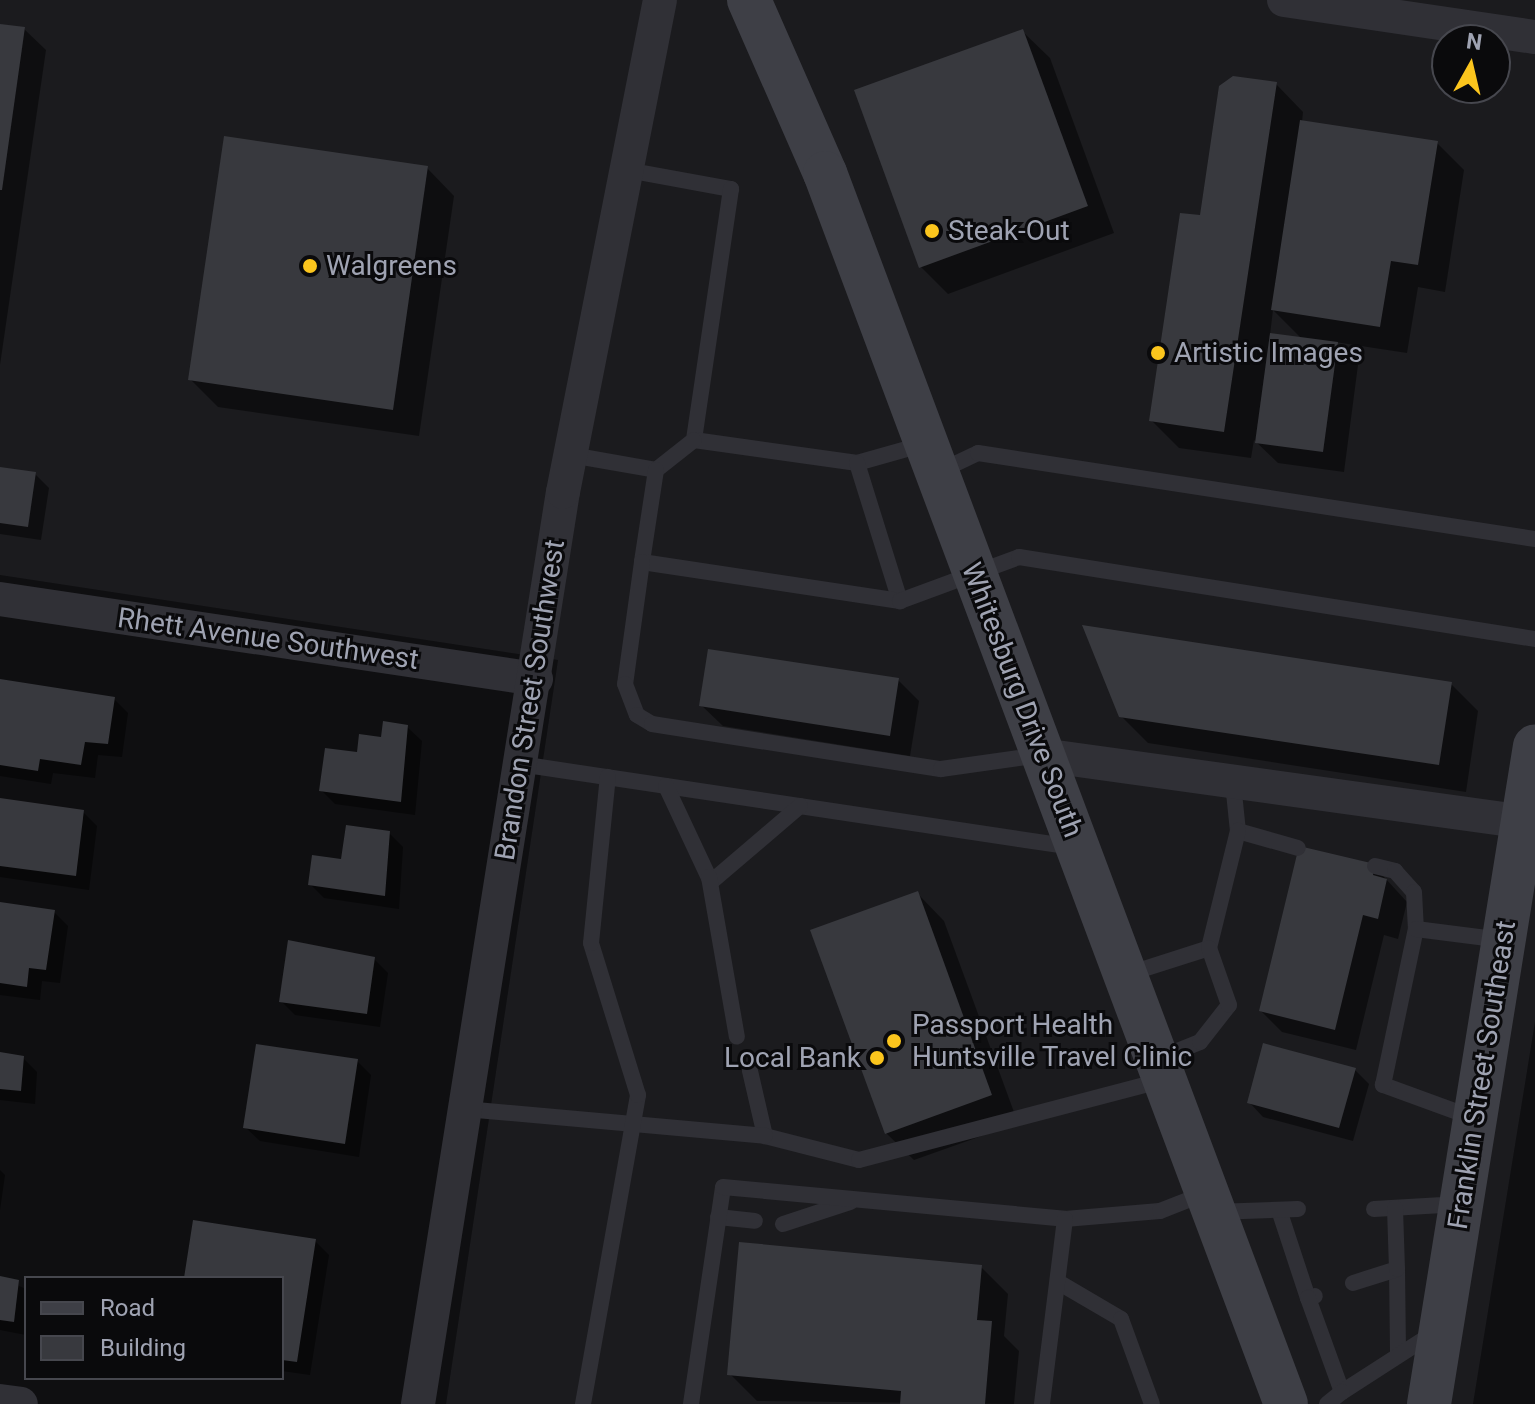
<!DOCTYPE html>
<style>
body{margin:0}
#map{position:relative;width:1535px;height:1404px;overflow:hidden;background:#0f0f11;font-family:Roboto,sans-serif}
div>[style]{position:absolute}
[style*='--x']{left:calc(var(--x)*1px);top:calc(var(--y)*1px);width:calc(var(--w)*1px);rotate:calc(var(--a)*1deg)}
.built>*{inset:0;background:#1b1b1e}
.shadow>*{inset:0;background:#0007}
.building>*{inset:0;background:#38393e}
.lane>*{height:16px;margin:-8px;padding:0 8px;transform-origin:8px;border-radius:8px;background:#303036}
.street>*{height:34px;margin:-17px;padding:0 17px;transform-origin:17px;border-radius:17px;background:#303036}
.secondary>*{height:44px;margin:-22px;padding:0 22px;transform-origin:22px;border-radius:22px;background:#3e3f46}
.dots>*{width:22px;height:22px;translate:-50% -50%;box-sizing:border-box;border:4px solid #0a0a0c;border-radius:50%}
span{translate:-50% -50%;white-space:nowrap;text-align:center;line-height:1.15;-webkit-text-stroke:6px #0a0a0c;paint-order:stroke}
.poi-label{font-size:28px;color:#9fa3b2}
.left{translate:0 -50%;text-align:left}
.right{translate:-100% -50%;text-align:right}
.street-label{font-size:28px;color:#9fa3b2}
.legend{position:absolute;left:24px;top:1276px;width:260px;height:104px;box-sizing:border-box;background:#0a0a0c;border:2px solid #46474e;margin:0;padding:10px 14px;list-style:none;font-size:24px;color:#9fa3b2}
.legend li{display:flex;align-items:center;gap:16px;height:40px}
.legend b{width:40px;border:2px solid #46474e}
.north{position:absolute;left:1431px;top:24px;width:80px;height:80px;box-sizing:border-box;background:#0a0a0c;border:2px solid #46474e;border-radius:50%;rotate:8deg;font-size:22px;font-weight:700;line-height:32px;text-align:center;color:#9fa3b2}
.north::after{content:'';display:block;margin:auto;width:28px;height:36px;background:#fbc51d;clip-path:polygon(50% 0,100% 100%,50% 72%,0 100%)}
</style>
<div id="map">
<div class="built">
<i style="clip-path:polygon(evenodd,0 0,1535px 0,1535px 1022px,1473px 1404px,446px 1404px,558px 660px,0 575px,0 0,1447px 40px,1495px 40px,1495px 88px,1447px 88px,1447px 40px)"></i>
</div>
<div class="shadow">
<i style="clip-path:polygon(0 26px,24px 29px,46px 50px,0 365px)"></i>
<i style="clip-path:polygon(1022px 31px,1050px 58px,1114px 233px,948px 294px,921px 267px)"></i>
<i style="clip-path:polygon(evenodd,1276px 84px,1303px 112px,1302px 122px,1437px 143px,1464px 170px,1445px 292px,1418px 287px,1407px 353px,1335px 342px,1358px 365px,1344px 472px,1278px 463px,1254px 440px,1251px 458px,1179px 448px,1151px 420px,1201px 218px,1276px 84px,1273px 310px,1302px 339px,1270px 335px,1273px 310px)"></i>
<i style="clip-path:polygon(427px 168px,454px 196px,419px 436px,218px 407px,190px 379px)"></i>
<i style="clip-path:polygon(0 469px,35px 474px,49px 488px,41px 540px,0 534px)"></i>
<i style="clip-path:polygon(898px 680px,919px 701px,910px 756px,723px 726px,701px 705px)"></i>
<i style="clip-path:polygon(0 681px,114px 699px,128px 713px,122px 757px,98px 755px,95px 778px,53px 773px,51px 784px,0 776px)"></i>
<i style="clip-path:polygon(1451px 684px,1478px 711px,1466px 792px,1148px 743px,1120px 715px)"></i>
<i style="clip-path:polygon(407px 727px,422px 741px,415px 815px,335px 804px,321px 790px,359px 754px)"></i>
<i style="clip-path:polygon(0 800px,83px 812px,97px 826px,89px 890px,0 877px)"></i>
<i style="clip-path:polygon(389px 833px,403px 847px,399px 909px,324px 898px,310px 884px)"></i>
<i style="clip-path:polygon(1374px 866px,1407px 902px,1398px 939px,1384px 935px,1356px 1050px,1282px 1032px,1261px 1011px)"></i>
<i style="clip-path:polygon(917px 893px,944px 921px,1018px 1123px,914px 1160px,886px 1133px)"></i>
<i style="clip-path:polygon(0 904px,54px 912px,68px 926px,60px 983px,42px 981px,40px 1000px,0 995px)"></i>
<i style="clip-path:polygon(374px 959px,388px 973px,380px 1027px,295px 1015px,281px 1001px)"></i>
<i style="clip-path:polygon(0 1054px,23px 1058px,37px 1072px,35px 1104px,0 1100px)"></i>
<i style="clip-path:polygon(357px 1061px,371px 1075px,359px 1157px,260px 1141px,245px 1127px)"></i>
<i style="clip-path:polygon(1355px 1070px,1369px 1084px,1353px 1141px,1263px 1117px,1249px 1102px)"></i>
<i style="clip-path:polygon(0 1170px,5px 1175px,0 1210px)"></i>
<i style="clip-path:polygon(315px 1241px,329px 1255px,310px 1375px,282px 1371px,282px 1278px,186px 1278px)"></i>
<i style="clip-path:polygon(981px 1267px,1008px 1294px,1004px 1336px,1019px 1351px,1014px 1404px,757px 1401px,730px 1374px)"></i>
<i style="clip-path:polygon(0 1278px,26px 1289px,26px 1335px,0 1330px)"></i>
</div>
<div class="building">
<i style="clip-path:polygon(0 24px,25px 27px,2px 190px,0 190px)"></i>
<i style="clip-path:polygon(1023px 29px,1088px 206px,919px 268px,854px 90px)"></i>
<i style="clip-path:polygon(1233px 76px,1277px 82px,1224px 432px,1149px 421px,1180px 213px,1200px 215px,1219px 86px)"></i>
<i style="clip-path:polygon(1300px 120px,1438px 141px,1418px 265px,1391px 261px,1380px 327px,1271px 310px)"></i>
<i style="clip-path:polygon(224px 136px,428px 166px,393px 410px,188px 380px)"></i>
<i style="clip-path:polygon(1270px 333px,1338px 342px,1323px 452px,1255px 443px)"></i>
<i style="clip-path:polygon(0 467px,36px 472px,28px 527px,0 523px)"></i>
<i style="clip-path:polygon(1082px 625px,1452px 682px,1439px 765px,1119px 717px)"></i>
<i style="clip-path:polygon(708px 649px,899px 678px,890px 736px,699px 706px)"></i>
<i style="clip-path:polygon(0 679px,115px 697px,108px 744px,85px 742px,81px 765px,40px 759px,38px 771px,0 765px)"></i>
<i style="clip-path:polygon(383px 721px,408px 725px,401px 802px,319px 791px,325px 748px,357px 752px,359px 734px,381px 737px)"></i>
<i style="clip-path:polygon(0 798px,84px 810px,76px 876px,0 866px)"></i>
<i style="clip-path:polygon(346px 825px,390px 831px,385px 896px,308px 885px,312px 855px,341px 859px)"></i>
<i style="clip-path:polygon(1299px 846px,1375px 864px,1373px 875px,1387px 879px,1378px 919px,1363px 915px,1335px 1030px,1259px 1011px)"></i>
<i style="clip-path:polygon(918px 891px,992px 1095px,885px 1134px,810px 930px)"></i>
<i style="clip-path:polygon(0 902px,55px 910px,46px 970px,29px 968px,27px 987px,0 983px)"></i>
<i style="clip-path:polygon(288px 940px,375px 957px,367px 1014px,279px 1002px)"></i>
<i style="clip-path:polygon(1263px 1043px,1356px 1068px,1339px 1128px,1247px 1103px)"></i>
<i style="clip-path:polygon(256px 1044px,358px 1059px,345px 1144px,243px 1128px)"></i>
<i style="clip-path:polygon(0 1052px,24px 1056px,21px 1091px,0 1089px)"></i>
<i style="clip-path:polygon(193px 1220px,316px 1239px,297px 1362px,282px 1360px,282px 1278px,184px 1278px)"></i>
<i style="clip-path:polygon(739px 1242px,982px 1265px,977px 1320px,992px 1321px,985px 1404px,900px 1404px,901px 1391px,727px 1375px)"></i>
<i style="clip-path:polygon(0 1276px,19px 1280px,14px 1322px,0 1320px)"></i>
</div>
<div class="lane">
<i style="--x:627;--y:170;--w:106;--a:10.4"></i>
<i style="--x:731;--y:189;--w:254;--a:98.4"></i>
<i style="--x:694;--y:440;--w:165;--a:8"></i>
<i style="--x:857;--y:463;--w:70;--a:-15.8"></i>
<i style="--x:571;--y:455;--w:86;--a:10"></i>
<i style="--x:656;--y:470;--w:48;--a:-38.3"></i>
<i style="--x:857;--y:463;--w:145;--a:72.7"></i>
<i style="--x:656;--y:470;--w:93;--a:98.7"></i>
<i style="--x:642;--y:562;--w:261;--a:8.6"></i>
<i style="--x:900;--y:601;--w:127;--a:-20.3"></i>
<i style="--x:1019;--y:557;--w:522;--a:9.03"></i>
<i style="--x:938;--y:472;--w:44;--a:-25.4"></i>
<i style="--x:978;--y:453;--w:564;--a:8.78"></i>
<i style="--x:642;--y:562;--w:123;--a:97.9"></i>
<i style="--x:625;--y:684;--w:33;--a:69"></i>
<i style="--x:637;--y:715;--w:17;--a:31"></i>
<i style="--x:652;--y:724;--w:292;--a:8.9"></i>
<i style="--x:941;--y:769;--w:100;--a:-8"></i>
<i style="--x:520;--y:764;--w:558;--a:8.55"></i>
<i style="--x:1233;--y:783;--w:48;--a:84.1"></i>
<i style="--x:1238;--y:831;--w:62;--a:15.8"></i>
<i style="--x:666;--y:786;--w:106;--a:64.9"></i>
<i style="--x:711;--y:882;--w:117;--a:-40.5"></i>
<i style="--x:1375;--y:866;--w:21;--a:14"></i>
<i style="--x:1395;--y:871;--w:28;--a:48"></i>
<i style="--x:1414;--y:892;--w:37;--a:87"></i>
<i style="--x:709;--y:877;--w:162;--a:80.1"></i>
<i style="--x:1128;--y:974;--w:85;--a:-17.8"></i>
<i style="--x:1209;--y:948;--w:121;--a:-76.1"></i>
<i style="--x:1160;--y:1058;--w:43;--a:-21.8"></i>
<i style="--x:1200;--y:1042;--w:47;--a:-51.9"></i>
<i style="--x:1229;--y:1005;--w:60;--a:-109.3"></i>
<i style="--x:750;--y:1071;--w:67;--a:77"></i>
<i style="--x:765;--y:1136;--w:97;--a:14.3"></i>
<i style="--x:859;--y:1160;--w:315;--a:-14.7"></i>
<i style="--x:465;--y:1109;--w:301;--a:5.1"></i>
<i style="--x:1471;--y:1117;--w:94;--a:-160"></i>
<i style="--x:1383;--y:1085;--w:159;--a:-78.1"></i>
<i style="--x:1416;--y:929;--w:87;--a:7.3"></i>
<i style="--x:1374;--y:1209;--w:86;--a:-3.3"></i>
<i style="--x:1279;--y:1210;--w:93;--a:71.8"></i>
<i style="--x:1308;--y:1298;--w:7;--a:-16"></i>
<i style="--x:1215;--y:1212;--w:83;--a:-2.1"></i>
<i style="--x:718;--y:1217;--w:37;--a:6"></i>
<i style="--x:1065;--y:1219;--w:95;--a:-4.8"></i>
<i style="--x:1160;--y:1211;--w:49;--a:-21.4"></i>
<i style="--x:783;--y:1224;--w:71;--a:-18.2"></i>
<i style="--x:1397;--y:1269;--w:83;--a:89.3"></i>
<i style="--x:1058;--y:1282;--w:73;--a:30.4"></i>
<i style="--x:1121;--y:1319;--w:90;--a:70"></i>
<i style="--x:1353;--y:1283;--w:46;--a:-17.7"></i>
<i style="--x:1397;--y:1269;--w:61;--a:-91.9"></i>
<i style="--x:1308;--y:1298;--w:100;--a:70.1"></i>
<i style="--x:1342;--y:1392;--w:111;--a:-32.8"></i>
<i style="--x:583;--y:1404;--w:314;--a:-79.9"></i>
<i style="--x:638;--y:1095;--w:159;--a:-107.2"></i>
<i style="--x:591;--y:943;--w:167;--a:-84.2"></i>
<i style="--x:691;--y:1404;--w:219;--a:-81.6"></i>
<i style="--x:723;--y:1187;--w:343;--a:5.3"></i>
<i style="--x:1065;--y:1219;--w:186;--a:97.1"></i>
<i style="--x:1327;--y:1404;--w:19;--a:-39"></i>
</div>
<div class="street">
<i style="--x:1284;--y:0;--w:254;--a:8.4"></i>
<i style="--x:0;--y:599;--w:542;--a:8.49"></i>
<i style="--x:1042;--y:755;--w:498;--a:7.9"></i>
<i style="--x:0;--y:1401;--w:21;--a:8"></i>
<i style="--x:418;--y:1404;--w:923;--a:-80.97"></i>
<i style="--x:563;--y:492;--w:501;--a:-78.85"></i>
</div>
<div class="secondary">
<i style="--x:749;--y:0;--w:189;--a:66.3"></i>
<i style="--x:825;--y:173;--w:1314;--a:69.47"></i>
<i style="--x:1429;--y:1404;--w:666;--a:-80.85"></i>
</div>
<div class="dots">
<i style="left:932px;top:231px;background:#fbc51d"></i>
<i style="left:310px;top:266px;background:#fbc51d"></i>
<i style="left:1158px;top:353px;background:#fbc51d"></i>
<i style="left:894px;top:1041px;background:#fbc51d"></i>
<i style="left:877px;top:1058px;background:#fbc51d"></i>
</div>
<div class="poi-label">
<span class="left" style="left:948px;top:231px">Steak-Out</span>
<span class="left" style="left:326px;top:266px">Walgreens</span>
<span class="left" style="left:1174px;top:353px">Artistic Images</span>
<span class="left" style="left:912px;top:1041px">Passport Health<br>Huntsville Travel Clinic</span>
<span class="right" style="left:861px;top:1058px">Local Bank</span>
</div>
<div class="street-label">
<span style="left:268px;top:639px;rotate:8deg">Rhett Avenue Southwest</span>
<span style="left:530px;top:700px;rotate:-81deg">Brandon Street Southwest</span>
<span style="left:1022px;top:700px;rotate:69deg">Whitesburg Drive South</span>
<span style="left:1482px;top:1075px;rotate:-81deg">Franklin Street Southeast</span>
</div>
<ul class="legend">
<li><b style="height:10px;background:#3e3f46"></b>Road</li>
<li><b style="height:22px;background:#38393e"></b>Building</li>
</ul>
<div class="north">N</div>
</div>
